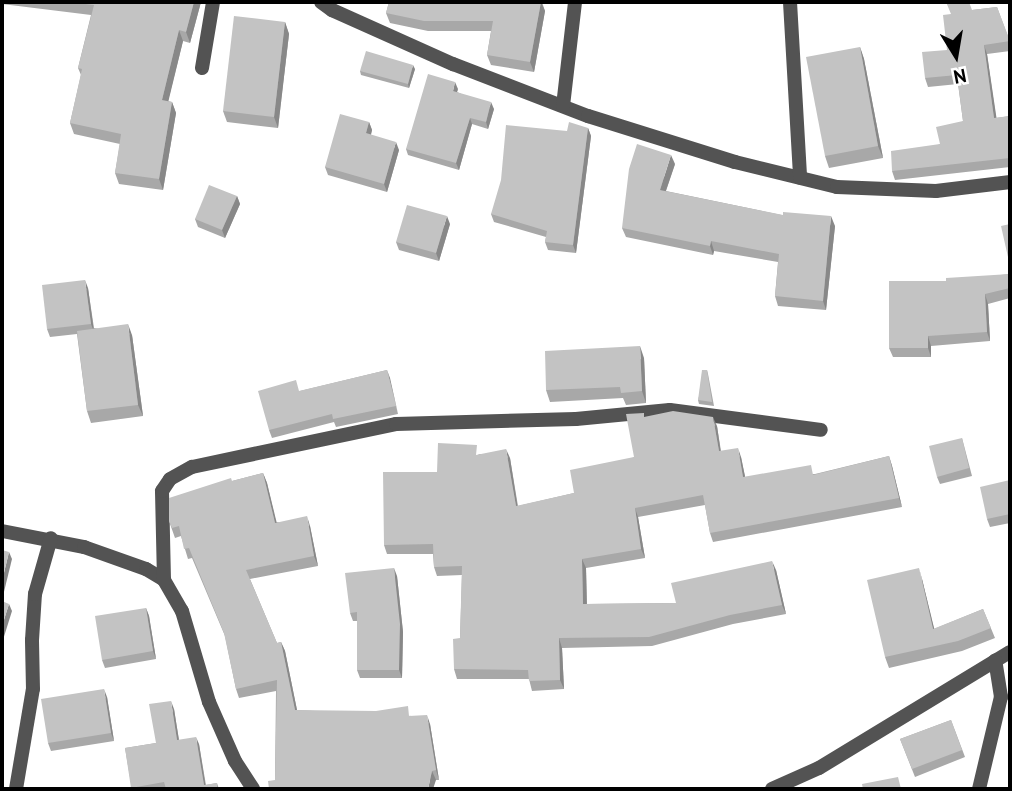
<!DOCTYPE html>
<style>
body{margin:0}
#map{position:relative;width:1012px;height:791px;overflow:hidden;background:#fff;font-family:"PT Sans",sans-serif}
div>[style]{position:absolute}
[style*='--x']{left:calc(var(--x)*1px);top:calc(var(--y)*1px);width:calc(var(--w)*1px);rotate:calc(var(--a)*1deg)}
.minor>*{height:14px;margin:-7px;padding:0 7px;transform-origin:7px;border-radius:7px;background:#535353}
.wall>*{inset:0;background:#a8a8a8}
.shaded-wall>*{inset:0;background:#888}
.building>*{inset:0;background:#c3c3c3}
span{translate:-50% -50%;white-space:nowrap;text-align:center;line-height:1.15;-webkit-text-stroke:6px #fff;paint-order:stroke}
.frame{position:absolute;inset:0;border:4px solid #000;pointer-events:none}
.north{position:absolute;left:921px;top:21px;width:70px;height:70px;-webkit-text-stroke:5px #fff;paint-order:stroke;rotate:169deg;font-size:19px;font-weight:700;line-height:28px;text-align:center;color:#000}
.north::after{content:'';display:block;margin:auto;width:24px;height:32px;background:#000;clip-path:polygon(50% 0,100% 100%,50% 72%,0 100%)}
</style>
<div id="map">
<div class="minor">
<i style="--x:321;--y:2;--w:14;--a:36"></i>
<i style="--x:332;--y:10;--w:133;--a:24.1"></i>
<i style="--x:453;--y:64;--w:145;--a:21.1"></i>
<i style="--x:588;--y:116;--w:154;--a:17.4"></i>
<i style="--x:735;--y:162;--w:105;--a:13.8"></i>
<i style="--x:837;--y:187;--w:99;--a:2.3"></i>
<i style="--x:936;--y:191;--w:75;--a:-6.9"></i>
<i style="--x:790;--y:2;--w:176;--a:86.7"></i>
<i style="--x:202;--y:68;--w:67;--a:-80.5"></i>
<i style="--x:563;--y:106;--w:105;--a:-83.4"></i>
<i style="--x:2;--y:531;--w:84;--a:11"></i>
<i style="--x:84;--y:547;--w:66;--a:19.5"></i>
<i style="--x:146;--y:569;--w:21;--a:31"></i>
<i style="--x:164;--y:580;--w:36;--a:60"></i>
<i style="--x:182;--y:611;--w:95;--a:73.5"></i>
<i style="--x:209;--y:702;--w:64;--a:66.2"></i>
<i style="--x:235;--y:761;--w:33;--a:57"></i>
<i style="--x:164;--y:580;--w:89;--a:-91.3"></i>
<i style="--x:162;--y:491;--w:14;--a:-56"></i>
<i style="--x:170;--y:479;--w:25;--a:-29"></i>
<i style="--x:192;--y:467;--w:208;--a:-11.9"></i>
<i style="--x:396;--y:424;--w:180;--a:-1.6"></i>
<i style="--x:576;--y:419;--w:94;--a:-5.5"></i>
<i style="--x:670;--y:410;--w:152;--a:7.5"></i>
<i style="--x:16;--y:789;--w:101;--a:-80.4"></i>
<i style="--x:33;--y:689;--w:49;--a:-91.2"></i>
<i style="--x:32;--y:640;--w:46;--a:-86.3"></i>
<i style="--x:35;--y:594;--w:58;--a:-74.1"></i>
<i style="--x:772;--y:789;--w:51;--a:-24.1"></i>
<i style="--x:819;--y:768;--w:223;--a:-31.3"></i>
<i style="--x:979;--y:789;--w:95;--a:-76.6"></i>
<i style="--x:1001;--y:697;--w:37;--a:-99"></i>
</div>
<div class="wall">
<i style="clip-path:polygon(2px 2px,201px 2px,190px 43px,183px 41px,168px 101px,172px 102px,176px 113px,163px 190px,119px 184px,115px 173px,120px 144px,74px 134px,70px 123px,81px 75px,78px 68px,91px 15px,2px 4px)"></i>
<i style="clip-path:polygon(389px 2px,542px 2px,545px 11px,534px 72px,491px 65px,487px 55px,491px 31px,428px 31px,390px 23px,386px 13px)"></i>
<i style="clip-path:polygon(997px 7px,1010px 42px,1010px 51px,987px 54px,996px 118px,1010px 116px,1010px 167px,895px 180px,892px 171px,940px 144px,963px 121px,958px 84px,928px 87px,925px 78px,947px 50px,972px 10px)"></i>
<i style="clip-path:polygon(285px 22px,289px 34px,278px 128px,227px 122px,223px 111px)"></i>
<i style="clip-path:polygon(860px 47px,864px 59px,883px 158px,829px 168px,825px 156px)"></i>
<i style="clip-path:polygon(415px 69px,409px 88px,361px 75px,360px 71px)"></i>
<i style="clip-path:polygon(458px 89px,457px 92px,494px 109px,488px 129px,472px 124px,459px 170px,408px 155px,406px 149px)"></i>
<i style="clip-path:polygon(369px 122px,372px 130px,371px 135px,399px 150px,387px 192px,328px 175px,325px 167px)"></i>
<i style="clip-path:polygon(588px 128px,591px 136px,576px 253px,548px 250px,545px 242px,546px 237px,494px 222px,491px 214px,567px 131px)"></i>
<i style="clip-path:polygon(675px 164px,666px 191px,835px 226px,826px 310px,778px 306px,775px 296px,778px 262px,714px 251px,713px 255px,626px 237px,622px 228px)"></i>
<i style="clip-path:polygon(237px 196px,240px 204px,225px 238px,198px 227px,195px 219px)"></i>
<i style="clip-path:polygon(450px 224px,439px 261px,399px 250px,396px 242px)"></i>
<i style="clip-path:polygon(1010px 274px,1010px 298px,988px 304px,990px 341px,931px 346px,931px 357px,893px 357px,889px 348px,946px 281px)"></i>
<i style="clip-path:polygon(88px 288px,94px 328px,132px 335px,143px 416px,91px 423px,87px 411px,77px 334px,50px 337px,47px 329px)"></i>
<i style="clip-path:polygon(644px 358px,646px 403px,626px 405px,623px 398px,550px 402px,546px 390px)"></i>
<i style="clip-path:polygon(387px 370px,398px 414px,336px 427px,334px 422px,272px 438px,269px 430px,300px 391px)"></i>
<i style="clip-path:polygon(707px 370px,708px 374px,714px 406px,699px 404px,698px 400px)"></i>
<i style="clip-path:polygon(645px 417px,717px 426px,721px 451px,741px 457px,745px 477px,815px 474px,889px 456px,892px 466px,902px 507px,713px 542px,710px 533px,705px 505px,638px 517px,645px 558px,586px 568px,587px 604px,676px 603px,776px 570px,786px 614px,733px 624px,652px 646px,562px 648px,564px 689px,532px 691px,529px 679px,457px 679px,454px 669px,460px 638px,462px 575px,437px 576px,434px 567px,433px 554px,387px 554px,384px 545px,437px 472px,480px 454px,510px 458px,518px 506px,574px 493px,634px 457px)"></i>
<i style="clip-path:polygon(962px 438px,972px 476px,940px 484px,937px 477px)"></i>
<i style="clip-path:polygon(263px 473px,267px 483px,276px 522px,310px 526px,318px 566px,250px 579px,277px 643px,281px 642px,285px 651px,297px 710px,412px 716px,430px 724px,439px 780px,275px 780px,276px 691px,239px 698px,236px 689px,225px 636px,192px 558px,188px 559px,181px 536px,175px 538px,169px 521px,232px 481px)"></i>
<i style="clip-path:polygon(1010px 480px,1010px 523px,990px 527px,987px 519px)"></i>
<i style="clip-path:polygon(397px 576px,403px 632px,402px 678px,360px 678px,357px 670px,357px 621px,353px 621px,350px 613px)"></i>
<i style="clip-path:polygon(922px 579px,934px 629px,983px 609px,995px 638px,962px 651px,889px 668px,885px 657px)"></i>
<i style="clip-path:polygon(146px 608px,149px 616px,156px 659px,105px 668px,102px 660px)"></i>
<i style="clip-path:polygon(107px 697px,114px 741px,51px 751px,48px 743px)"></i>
<i style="clip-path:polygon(174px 709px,179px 740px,199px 744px,206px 785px,217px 783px,219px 789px,132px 789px,125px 748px,156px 743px)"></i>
<i style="clip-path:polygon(951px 720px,965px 757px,915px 777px,900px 739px)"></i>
</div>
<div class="shaded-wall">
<i style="clip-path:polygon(194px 2px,201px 2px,190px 43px,186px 32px)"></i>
<i style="clip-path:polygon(541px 2px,545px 11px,534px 72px,530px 62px)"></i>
<i style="clip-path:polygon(285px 22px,289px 34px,278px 128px,274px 117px)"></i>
<i style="clip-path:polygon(179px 30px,183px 41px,166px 111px,162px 100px)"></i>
<i style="clip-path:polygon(984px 45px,987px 54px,998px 128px,994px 118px)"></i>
<i style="clip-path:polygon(860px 47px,864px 59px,883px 158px,878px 146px)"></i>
<i style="clip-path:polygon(413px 65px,415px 69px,409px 88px,408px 84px)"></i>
<i style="clip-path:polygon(455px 82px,458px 89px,455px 98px,453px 91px)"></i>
<i style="clip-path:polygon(172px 102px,176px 113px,163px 190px,159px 179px)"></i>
<i style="clip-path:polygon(491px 102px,494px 109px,488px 129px,486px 122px)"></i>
<i style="clip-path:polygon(470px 118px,472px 124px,459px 170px,456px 163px)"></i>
<i style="clip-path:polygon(369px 122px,372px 130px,369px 141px,366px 133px)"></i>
<i style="clip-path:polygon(588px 128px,591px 136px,576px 253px,573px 245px)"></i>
<i style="clip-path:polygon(396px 142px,399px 150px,387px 192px,384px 184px)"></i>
<i style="clip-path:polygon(671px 155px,675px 164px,663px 199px,660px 190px)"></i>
<i style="clip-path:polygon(237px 196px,240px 204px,225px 238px,222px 230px)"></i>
<i style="clip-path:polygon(447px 216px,450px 224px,439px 261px,436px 253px)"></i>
<i style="clip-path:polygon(831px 216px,835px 226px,826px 310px,823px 301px)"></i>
<i style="clip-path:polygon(711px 241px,714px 251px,713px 255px,710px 246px)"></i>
<i style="clip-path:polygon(85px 280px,88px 288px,94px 332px,91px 324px)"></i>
<i style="clip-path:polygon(985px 294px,988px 304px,990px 341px,987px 332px)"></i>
<i style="clip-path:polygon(128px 324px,132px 335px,143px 416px,138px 405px)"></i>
<i style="clip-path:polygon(928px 336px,931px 346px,931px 357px,928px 348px)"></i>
<i style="clip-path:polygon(640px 346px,644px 358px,646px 403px,642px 391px)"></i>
<i style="clip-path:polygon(387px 370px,390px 378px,398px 414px)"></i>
<i style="clip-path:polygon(713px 417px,717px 426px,722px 461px,719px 451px)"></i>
<i style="clip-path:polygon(738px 448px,741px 457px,747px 486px,743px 477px)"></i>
<i style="clip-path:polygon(506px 449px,510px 458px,519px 516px,516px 506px)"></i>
<i style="clip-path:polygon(889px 456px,892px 466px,902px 507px,899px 498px)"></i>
<i style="clip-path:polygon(263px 473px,267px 483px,279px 532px,275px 523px)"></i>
<i style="clip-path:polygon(635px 508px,638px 517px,645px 558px,641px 549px)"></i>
<i style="clip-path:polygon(307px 516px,310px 526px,318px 566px,314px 556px)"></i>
<i style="clip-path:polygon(9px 552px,12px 559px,2px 600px,2px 581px)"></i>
<i style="clip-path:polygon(582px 559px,586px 568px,587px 614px,583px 604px)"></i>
<i style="clip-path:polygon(772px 561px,776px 570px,786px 614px,782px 605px)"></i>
<i style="clip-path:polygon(394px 568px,397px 576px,403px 632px,402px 678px,399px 670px)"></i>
<i style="clip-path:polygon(919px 568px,922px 579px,937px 640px,933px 629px)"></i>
<i style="clip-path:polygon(9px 604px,12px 611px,2px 643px,2px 626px)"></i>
<i style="clip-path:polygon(146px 608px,149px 616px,156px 659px,153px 651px)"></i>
<i style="clip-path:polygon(559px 638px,562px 648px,564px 689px,560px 680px)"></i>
<i style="clip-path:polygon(281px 642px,285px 651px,299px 720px,295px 710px)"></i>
<i style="clip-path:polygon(104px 689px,107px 697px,114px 741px,111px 733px)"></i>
<i style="clip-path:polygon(171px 701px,174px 709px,180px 747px,177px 740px)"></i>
<i style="clip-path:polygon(427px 715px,430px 724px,439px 780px,436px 770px)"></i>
<i style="clip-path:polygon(196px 737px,199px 744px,206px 789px,204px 785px)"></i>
<i style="clip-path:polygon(432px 771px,436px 780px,433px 789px,428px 789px)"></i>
</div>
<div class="building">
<i style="clip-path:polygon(69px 2px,194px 2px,186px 32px,179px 30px,162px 100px,172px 102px,159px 179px,115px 173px,121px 134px,70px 123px,82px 69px,78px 68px,94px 5px)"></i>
<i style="clip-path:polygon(389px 2px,541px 2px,530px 62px,487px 55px,493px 21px,424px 21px,386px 13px)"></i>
<i style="clip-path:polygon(946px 2px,969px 2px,972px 10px,997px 7px,1010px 41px,984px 45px,994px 118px,1010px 116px,1010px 158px,892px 171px,891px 151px,940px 144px,936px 127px,963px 121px,957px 75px,925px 78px,922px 52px,947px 50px,943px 15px,951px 14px)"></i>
<i style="clip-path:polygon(234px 16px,285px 22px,274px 117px,223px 111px)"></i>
<i style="clip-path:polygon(860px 47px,878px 146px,825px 156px,806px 57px)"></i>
<i style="clip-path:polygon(366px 51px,413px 65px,408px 84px,360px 71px)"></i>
<i style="clip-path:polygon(428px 74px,455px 82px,453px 91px,491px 102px,486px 122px,470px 118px,456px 163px,406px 149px)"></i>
<i style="clip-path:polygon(340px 114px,369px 122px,366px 133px,396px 142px,384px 184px,325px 167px)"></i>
<i style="clip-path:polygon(569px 122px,588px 128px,573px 245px,545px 242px,547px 231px,491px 214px,501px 180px,506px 125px,567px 131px)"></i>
<i style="clip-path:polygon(637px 144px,671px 155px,660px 190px,783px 215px,783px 212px,831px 216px,823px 301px,775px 296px,779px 254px,711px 241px,710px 246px,622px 228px,629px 169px)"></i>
<i style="clip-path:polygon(209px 185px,237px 196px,222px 230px,195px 219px)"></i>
<i style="clip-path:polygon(407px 205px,447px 216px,436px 253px,396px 242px)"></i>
<i style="clip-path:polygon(1010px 224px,1010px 266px,1001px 226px)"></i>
<i style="clip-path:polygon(1010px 274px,1010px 288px,985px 294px,987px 332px,928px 336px,928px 348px,889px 348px,889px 281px,946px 281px,946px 278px)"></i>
<i style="clip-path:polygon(85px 280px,91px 324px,47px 329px,42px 285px)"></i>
<i style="clip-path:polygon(128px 324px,138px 405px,87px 411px,77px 331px)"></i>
<i style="clip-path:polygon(640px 346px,642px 391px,621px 393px,620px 387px,546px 390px,545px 351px)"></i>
<i style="clip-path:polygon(387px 370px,396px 406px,333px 419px,332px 414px,269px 430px,258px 391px,296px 380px,299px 391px)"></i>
<i style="clip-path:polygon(702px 370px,707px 370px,712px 402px,698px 400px)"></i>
<i style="clip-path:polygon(673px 411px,713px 417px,719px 451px,738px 448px,743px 477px,811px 465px,813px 475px,889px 456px,899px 498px,710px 533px,703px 495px,635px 508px,641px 549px,582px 559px,583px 604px,676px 603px,671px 583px,772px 561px,782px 605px,730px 615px,649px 637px,559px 638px,560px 680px,529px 681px,528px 670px,454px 669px,453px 639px,460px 638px,462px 566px,434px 567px,433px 544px,384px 545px,383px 472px,437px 472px,438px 443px,477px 445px,476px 455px,506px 449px,516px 506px,574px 493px,570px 470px,634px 457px,626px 414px,644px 413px,644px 417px)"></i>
<i style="clip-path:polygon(962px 438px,969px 468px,937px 477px,929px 446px)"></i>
<i style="clip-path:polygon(263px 473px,275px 523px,307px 516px,314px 556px,246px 570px,277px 643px,281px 642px,295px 710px,376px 711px,408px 706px,409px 716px,427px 715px,436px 770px,432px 771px,428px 789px,269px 789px,268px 781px,275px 780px,277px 680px,236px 689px,224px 633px,189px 548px,184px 549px,179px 526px,172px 528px,169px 521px,169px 498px,231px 478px,232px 481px)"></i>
<i style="clip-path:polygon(1010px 480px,1010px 514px,987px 519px,980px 487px)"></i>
<i style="clip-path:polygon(2px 550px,9px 552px,2px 581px)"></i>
<i style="clip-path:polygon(394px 568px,400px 624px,399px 670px,357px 670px,357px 612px,350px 613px,345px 573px)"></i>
<i style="clip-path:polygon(919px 568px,933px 629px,983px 609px,991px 628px,958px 641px,885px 657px,867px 580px)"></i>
<i style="clip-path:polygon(2px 601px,9px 604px,2px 626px)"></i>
<i style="clip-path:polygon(146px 608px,153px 651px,102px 660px,95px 616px)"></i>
<i style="clip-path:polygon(104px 689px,111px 733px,48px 743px,41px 699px)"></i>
<i style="clip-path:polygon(171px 701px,177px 740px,196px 737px,204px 785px,217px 783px,217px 789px,166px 789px,164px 782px,131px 788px,125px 748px,156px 743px,149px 704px)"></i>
<i style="clip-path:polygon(951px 720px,962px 750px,912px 769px,900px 739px)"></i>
<i style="clip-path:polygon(898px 777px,901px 789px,863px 789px,862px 784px)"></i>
</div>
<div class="frame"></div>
<div class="north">N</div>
</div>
